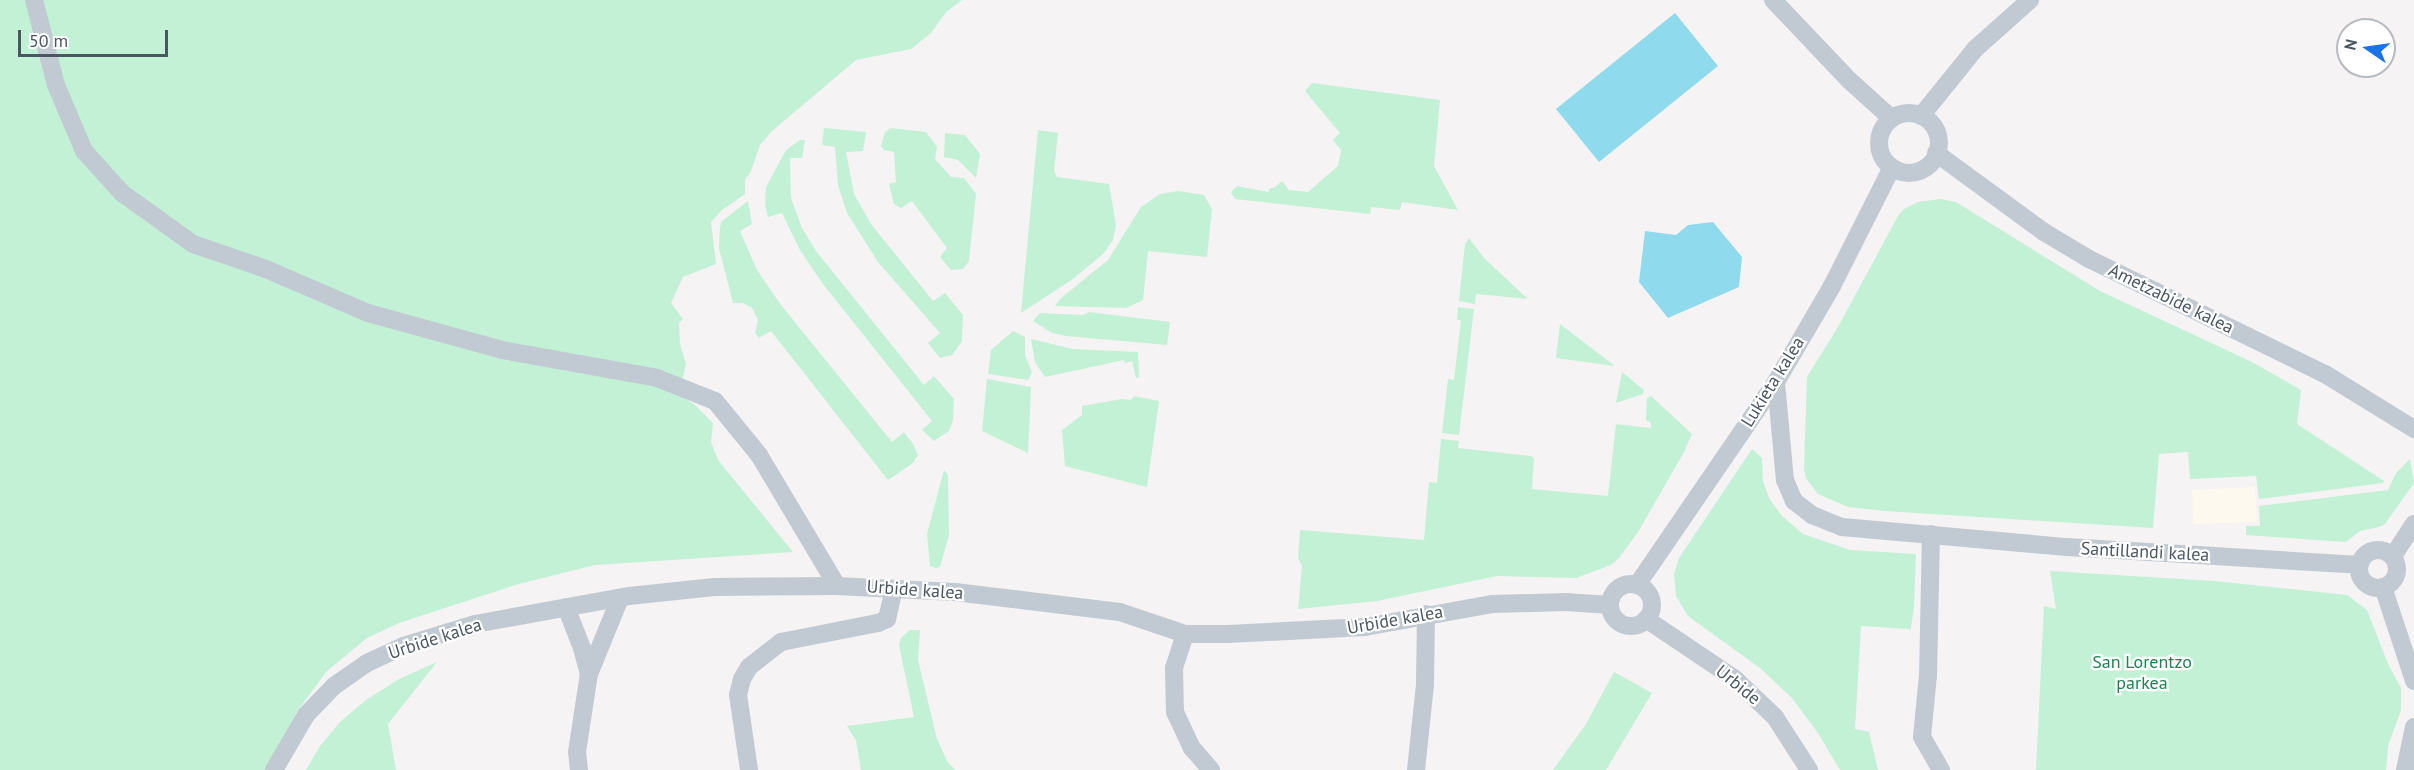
<!DOCTYPE html>
<style>
body{margin:0}
#map{position:relative;width:2414px;height:770px;overflow:hidden;background:#f5f3f3;font-family:"PT Sans",sans-serif}
div>[style]{position:absolute}
[style*='--x']{left:calc(var(--x)*1px);top:calc(var(--y)*1px);width:calc(var(--w)*1px);rotate:calc(var(--a)*1deg)}
.commercial>*{inset:0;background:#fdf9ef}
.green>*{inset:0;background:#c3f1d5}
.water>*{inset:0;background:#90daee}
.minor>*{height:18px;margin:-9px;padding:0 9px;transform-origin:9px;border-radius:9px;background:#c1cad2}
.minor>.ring{margin:-9px;padding:0;box-sizing:content-box;background:none;border:18px solid #c1cad2;border-radius:50%}
span{translate:-50% -50%;white-space:nowrap;text-align:center;line-height:1.15;-webkit-text-stroke:4.5px #fff;paint-order:stroke}
.street-label{font-size:18px;color:#4a5661}
.park-label{font-size:18px;color:#17864f}
.north{position:absolute;left:2336px;top:18px;width:60px;height:60px;box-sizing:border-box;background:#fff;border:2px solid #b7bbc0;border-radius:50%;rotate:283deg;font-size:16px;font-weight:700;line-height:24px;text-align:center;color:#4a5661}
.north::after{content:'';display:block;margin:auto;width:21px;height:27px;background:#1a73e8;clip-path:polygon(50% 0,100% 100%,50% 72%,0 100%)}
.scale{position:absolute;left:18px;top:30px;width:150px;height:27px;box-sizing:border-box;border:3px solid #4a5661;border-top:0;padding-left:8px;font-size:18px;line-height:21px;white-space:nowrap;color:#4a5661;-webkit-text-stroke:4px #fff;paint-order:stroke}
</style>
<div id="map">
<div class="commercial">
<i style="clip-path:polygon(2255px 487px,2257px 522px,2193px 524px,2192px 490px)"></i>
</div>
<div class="green">
<i style="clip-path:polygon(0 0,962px 0,946px 12px,931px 33px,911px 49px,856px 60px,771px 132px,760px 145px,751px 171px,745px 180px,745px 194px,722px 210px,711px 222px,716px 264px,683px 277px,671px 303px,683px 319px,679px 323px,680px 344px,686px 364px,679px 395px,694px 404px,713px 423px,711px 442px,718px 460px,793px 552px,595px 565px,515px 585px,399px 623px,367px 638px,327px 671px,298px 710px,266px 770px,0 770px)"></i>
<i style="clip-path:polygon(1312px 83px,1440px 100px,1434px 166px,1458px 210px,1402px 202px,1400px 210px,1371px 207px,1370px 214px,1235px 199px,1231px 192px,1237px 186px,1268px 192px,1270px 188px,1274px 188px,1282px 181px,1289px 190px,1308px 192px,1338px 166px,1341px 150px,1333px 140px,1340px 133px,1305px 91px)"></i>
<i style="clip-path:polygon(824px 128px,866px 132px,863px 151px,846px 152px,854px 194px,871px 224px,933px 301px,945px 293px,963px 315px,962px 341px,952px 355px,940px 358px,928px 343px,940px 333px,878px 262px,847px 213px,838px 185px,835px 147px,822px 145px)"></i>
<i style="clip-path:polygon(891px 128px,926px 132px,937px 147px,935px 159px,951px 177px,964px 178px,976px 194px,969px 261px,963px 269px,951px 270px,940px 257px,947px 248px,912px 201px,901px 208px,894px 204px,889px 184px,896px 182px,894px 152px,884px 150px,881px 146px,885px 132px)"></i>
<i style="clip-path:polygon(1038px 130px,1058px 133px,1054px 171px,1057px 177px,1109px 184px,1116px 225px,1113px 240px,1104px 253px,1073px 279px,1021px 313px)"></i>
<i style="clip-path:polygon(945px 133px,965px 135px,980px 154px,976px 178px,958px 160px,944px 157px)"></i>
<i style="clip-path:polygon(800px 140px,805px 140px,802px 158px,790px 158px,791px 198px,802px 228px,816px 251px,924px 385px,934px 376px,954px 399px,953px 420px,949px 431px,934px 441px,922px 430px,932px 421px,823px 284px,800px 250px,782px 213px,768px 217px,765px 205px,766px 187px,786px 150px)"></i>
<i style="clip-path:polygon(1178px 191px,1204px 195px,1212px 209px,1207px 257px,1148px 251px,1143px 300px,1126px 308px,1055px 306px,1060px 299px,1108px 260px,1141px 207px,1160px 194px)"></i>
<i style="clip-path:polygon(1940px 199px,1956px 202px,2100px 291px,2252px 362px,2301px 390px,2297px 424px,2384px 481px,2383px 483px,2259px 499px,2256px 476px,2190px 479px,2188px 452px,2159px 454px,2153px 528px,1885px 511px,1848px 507px,1818px 494px,1806px 478px,1804px 469px,1807px 377px,1838px 327px,1898px 216px,1904px 209px,1918px 202px)"></i>
<i style="clip-path:polygon(748px 201px,752px 224px,740px 231px,757px 270px,781px 305px,892px 442px,904px 432px,913px 444px,918px 455px,913px 463px,888px 480px,771px 331px,759px 338px,755px 333px,758px 320px,752px 308px,743px 303px,733px 303px,719px 248px,720px 226px,722px 221px)"></i>
<i style="clip-path:polygon(1469px 238px,1484px 258px,1528px 299px,1476px 294px,1475px 304px,1459px 301px,1465px 244px)"></i>
<i style="clip-path:polygon(1458px 307px,1474px 309px,1459px 435px,1442px 433px,1448px 379px,1454px 380px,1461px 320px,1457px 320px)"></i>
<i style="clip-path:polygon(1089px 312px,1170px 322px,1167px 345px,1066px 336px,1052px 333px,1033px 321px,1040px 313px,1083px 315px)"></i>
<i style="clip-path:polygon(1560px 324px,1615px 366px,1556px 358px)"></i>
<i style="clip-path:polygon(1013px 331px,1025px 337px,1025px 355px,1032px 372px,1028px 380px,988px 374px,991px 350px)"></i>
<i style="clip-path:polygon(1031px 339px,1073px 349px,1138px 352px,1139px 377px,1136px 378px,1132px 361px,1125px 363px,1124px 360px,1045px 377px,1035px 362px)"></i>
<i style="clip-path:polygon(1622px 372px,1644px 390px,1643px 394px,1616px 403px)"></i>
<i style="clip-path:polygon(987px 379px,1031px 387px,1028px 453px,982px 431px)"></i>
<i style="clip-path:polygon(1134px 396px,1159px 401px,1147px 487px,1065px 466px,1062px 430px,1082px 415px,1082px 406px,1122px 399px,1131px 400px)"></i>
<i style="clip-path:polygon(1651px 396px,1692px 434px,1684px 452px,1638px 532px,1619px 558px,1611px 565px,1576px 578px,1497px 576px,1377px 601px,1298px 609px,1302px 566px,1298px 558px,1300px 530px,1424px 540px,1429px 482px,1437px 483px,1441px 439px,1459px 441px,1458px 448px,1531px 456px,1534px 458px,1532px 489px,1608px 496px,1616px 424px,1651px 428px,1651px 423px,1646px 420px,1647px 398px)"></i>
<i style="clip-path:polygon(1752px 449px,1762px 458px,1763px 481px,1769px 498px,1781px 515px,1803px 534px,1850px 550px,1916px 554px,1914px 608px,1910px 633px,1910px 629px,1861px 626px,1855px 729px,1869px 732px,1878px 770px,1840px 770px,1818px 733px,1792px 698px,1760px 668px,1688px 616px,1676px 596px,1674px 574px,1679px 558px)"></i>
<i style="clip-path:polygon(2410px 459px,2414px 483px,2385px 524px,2379px 527px,2360px 531px,2346px 542px,2246px 535px,2246px 526px,2260px 526px,2259px 506px,2388px 490px,2396px 473px)"></i>
<i style="clip-path:polygon(944px 470px,948px 475px,949px 535px,940px 567px,936px 568px,930px 566px,927px 534px)"></i>
<i style="clip-path:polygon(2050px 571px,2214px 581px,2347px 595px,2367px 610px,2388px 664px,2401px 688px,2401px 710px,2388px 746px,2386px 770px,2036px 770px,2044px 606px,2056px 609px)"></i>
<i style="clip-path:polygon(910px 630px,920px 630px,918px 660px,937px 739px,947px 761px,955px 770px,861px 770px,856px 740px,847px 726px,914px 717px,899px 645px,901px 638px)"></i>
<i style="clip-path:polygon(437px 662px,388px 724px,396px 770px,306px 770px,320px 746px,340px 722px,366px 700px,399px 679px)"></i>
<i style="clip-path:polygon(1614px 672px,1652px 693px,1606px 770px,1553px 770px,1586px 724px)"></i>
</div>
<div class="water">
<i style="clip-path:polygon(1675px 13px,1718px 66px,1599px 162px,1556px 109px)"></i>
<i style="clip-path:polygon(1713px 222px,1742px 257px,1739px 287px,1668px 318px,1639px 282px,1645px 231px,1676px 235px,1688px 225px)"></i>
</div>
<div class="minor">
<i style="--x:34;--y:0;--w:88;--a:75.5"></i>
<i style="--x:56;--y:85;--w:72;--a:67"></i>
<i style="--x:84;--y:151;--w:57;--a:47.9"></i>
<i style="--x:122;--y:193;--w:87;--a:35.7"></i>
<i style="--x:193;--y:244;--w:77;--a:18.9"></i>
<i style="--x:266;--y:269;--w:111;--a:23.3"></i>
<i style="--x:368;--y:313;--w:139;--a:15.4"></i>
<i style="--x:502;--y:350;--w:158;--a:10.2"></i>
<i style="--x:657;--y:378;--w:62;--a:21.6"></i>
<i style="--x:715;--y:401;--w:70;--a:50.8"></i>
<i style="--x:759;--y:455;--w:152;--a:59.2"></i>
<i style="--x:1773;--y:0;--w:110;--a:46.5"></i>
<i style="--x:1849;--y:80;--w:57;--a:42.1"></i>
<i class="ring" style="left:1879px;top:113px;width:42px;height:42px"></i>
<i style="--x:1921;--y:116;--w:86;--a:-51.1"></i>
<i style="--x:1975;--y:49;--w:74;--a:-41.7"></i>
<i style="--x:1936;--y:153;--w:134;--a:36.2"></i>
<i style="--x:2044;--y:232;--w:52;--a:31"></i>
<i style="--x:2089;--y:259;--w:263;--a:26"></i>
<i style="--x:2325;--y:374;--w:105;--a:31.7"></i>
<i style="--x:1776;--y:382;--w:98;--a:84.8"></i>
<i style="--x:1785;--y:480;--w:23;--a:67"></i>
<i style="--x:1794;--y:501;--w:23;--a:38"></i>
<i style="--x:1812;--y:515;--w:32;--a:22"></i>
<i style="--x:1842;--y:527;--w:226;--a:5.1"></i>
<i style="--x:2067;--y:547;--w:293;--a:3.5"></i>
<i style="--x:1931;--y:534;--w:141;--a:91.2"></i>
<i style="--x:1928;--y:675;--w:62;--a:95.5"></i>
<i style="--x:1922;--y:737;--w:38;--a:60"></i>
<i class="ring" style="left:2359px;top:550px;width:20px;height:20px"></i>
<i style="--x:2393;--y:556;--w:38;--a:-57"></i>
<i class="ring" style="left:1610px;top:584px;width:24px;height:24px"></i>
<i style="--x:1637;--y:585;--w:246;--a:-55.6"></i>
<i style="--x:1776;--y:382;--w:111;--a:-59.7"></i>
<i style="--x:1832;--y:286;--w:133;--a:-63.2"></i>
<i style="--x:2383;--y:587;--w:99;--a:71.7"></i>
<i style="--x:566;--y:607;--w:44;--a:68.7"></i>
<i style="--x:582;--y:648;--w:27;--a:75"></i>
<i style="--x:1646;--y:619;--w:107;--a:34"></i>
<i style="--x:1735;--y:679;--w:55;--a:43.5"></i>
<i style="--x:1775;--y:717;--w:63;--a:57.3"></i>
<i style="--x:1185;--y:634;--w:36;--a:108"></i>
<i style="--x:1174;--y:668;--w:44;--a:88.7"></i>
<i style="--x:1175;--y:712;--w:40;--a:65"></i>
<i style="--x:1192;--y:748;--w:29;--a:49"></i>
<i style="--x:274;--y:770;--w:64;--a:-59.8"></i>
<i style="--x:306;--y:715;--w:40;--a:-46"></i>
<i style="--x:334;--y:686;--w:40;--a:-34.9"></i>
<i style="--x:367;--y:663;--w:40;--a:-25"></i>
<i style="--x:403;--y:646;--w:75;--a:-17"></i>
<i style="--x:475;--y:624;--w:157;--a:-10.3"></i>
<i style="--x:629;--y:596;--w:86;--a:-6"></i>
<i style="--x:715;--y:587;--w:122;--a:-0.5"></i>
<i style="--x:837;--y:586;--w:118;--a:2.9"></i>
<i style="--x:955;--y:592;--w:166;--a:6.9"></i>
<i style="--x:1120;--y:612;--w:69;--a:18.7"></i>
<i style="--x:1185;--y:634;--w:43;--a:0"></i>
<i style="--x:1228;--y:634;--w:137;--a:-2.9"></i>
<i style="--x:1365;--y:627;--w:130;--a:-10.2"></i>
<i style="--x:1493;--y:604;--w:73;--a:-1.6"></i>
<i style="--x:1566;--y:602;--w:44;--a:3.9"></i>
<i style="--x:579;--y:770;--w:18;--a:-96"></i>
<i style="--x:577;--y:752;--w:79;--a:-81.3"></i>
<i style="--x:589;--y:674;--w:82;--a:-67.8"></i>
<i style="--x:749;--y:770;--w:76;--a:-98.3"></i>
<i style="--x:738;--y:695;--w:16;--a:-76"></i>
<i style="--x:742;--y:679;--w:14;--a:-60"></i>
<i style="--x:749;--y:667;--w:41;--a:-38"></i>
<i style="--x:781;--y:642;--w:99;--a:-11.1"></i>
<i style="--x:878;--y:623;--w:10;--a:-24"></i>
<i style="--x:887;--y:619;--w:31;--a:-77"></i>
<i style="--x:1416;--y:770;--w:85;--a:-84"></i>
<i style="--x:1425;--y:685;--w:71;--a:-89.2"></i>
<i style="--x:2405;--y:770;--w:44;--a:-78.2"></i>
</div>
<div class="street-label">
<span style="left:2171px;top:299px;rotate:26deg">Ametzabide kalea</span>
<span style="left:1773px;top:382px;rotate:-58deg">Lukieta kalea</span>
<span style="left:2145px;top:552px;rotate:3deg">Santillandi kalea</span>
<span style="left:915px;top:590px;rotate:4deg">Urbide kalea</span>
<span style="left:1395px;top:620px;rotate:-10deg">Urbide kalea</span>
<span style="left:435px;top:639px;rotate:-18deg">Urbide kalea</span>
<span style="left:1738px;top:685px;rotate:39deg">Urbide</span>
</div>
<div class="park-label">
<span style="left:2142px;top:673px">San Lorentzo<br>parkea</span>
</div>
<div class="north">N</div>
<div class="scale">50 m</div>
</div>
